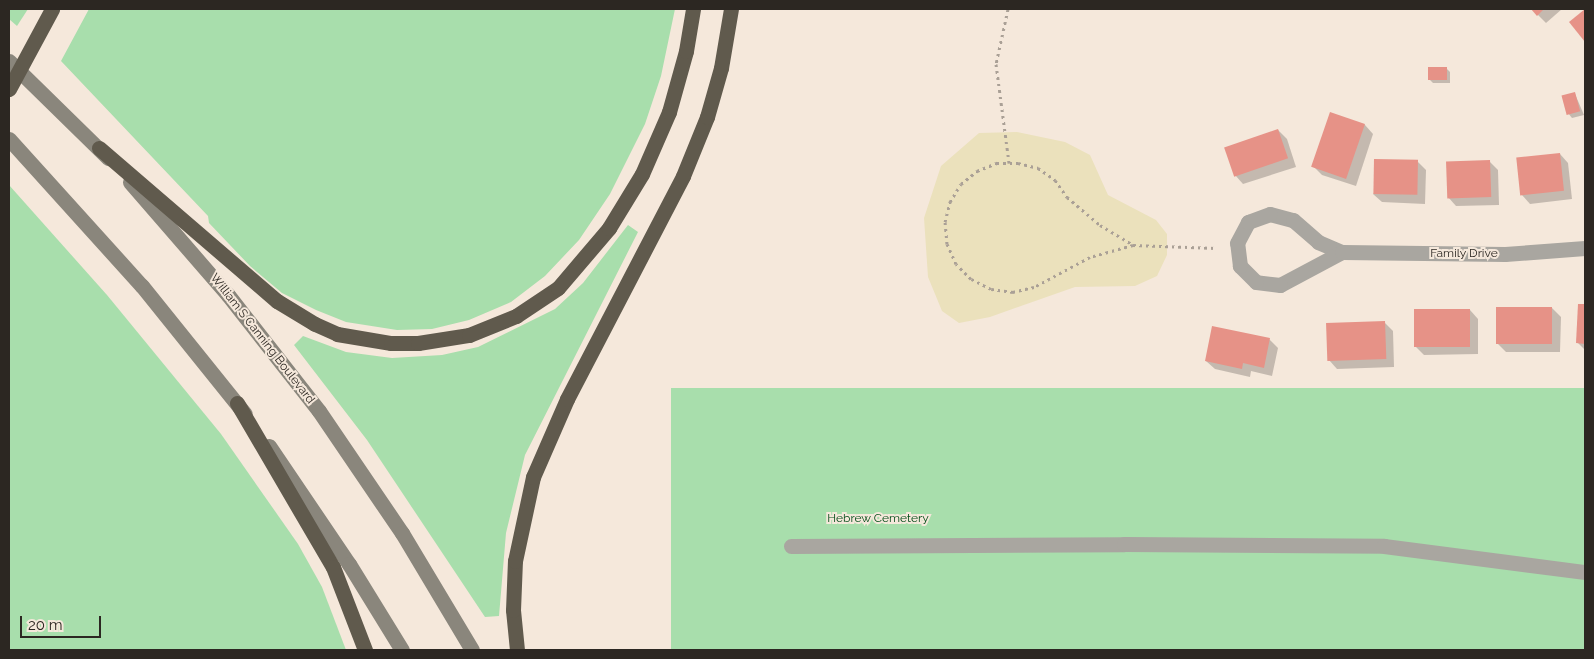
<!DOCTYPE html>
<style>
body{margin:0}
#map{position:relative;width:1594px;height:659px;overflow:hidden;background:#f5e8db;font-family:Raleway,sans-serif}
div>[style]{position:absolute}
.green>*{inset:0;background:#a8deac;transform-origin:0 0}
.sand>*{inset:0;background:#ebe1bc}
.shadow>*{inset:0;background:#0003}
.building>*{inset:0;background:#e69287;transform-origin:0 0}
.path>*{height:3px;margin-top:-1.5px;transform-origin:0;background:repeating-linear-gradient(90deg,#aaa096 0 2.5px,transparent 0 6.5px)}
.lane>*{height:15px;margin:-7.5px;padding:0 7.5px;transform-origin:7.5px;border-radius:7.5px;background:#a9a6a0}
.street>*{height:15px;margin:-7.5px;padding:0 7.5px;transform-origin:7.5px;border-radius:7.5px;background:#a9a6a0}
.secondary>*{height:15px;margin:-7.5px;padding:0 7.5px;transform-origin:7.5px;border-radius:7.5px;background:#8a867c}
.highway>*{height:15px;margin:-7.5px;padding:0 7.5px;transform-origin:7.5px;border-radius:7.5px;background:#605a4d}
.highway-bridge>*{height:15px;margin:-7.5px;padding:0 7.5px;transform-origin:7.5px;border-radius:7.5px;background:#605a4d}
span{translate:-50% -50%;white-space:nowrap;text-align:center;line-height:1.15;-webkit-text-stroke:4px #f5e8db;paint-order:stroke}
.street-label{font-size:12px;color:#2c2722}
.park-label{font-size:12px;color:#034c18}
.frame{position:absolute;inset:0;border:10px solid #2c2722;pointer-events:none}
.scale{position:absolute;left:20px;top:616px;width:81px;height:22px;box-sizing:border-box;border:2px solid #2c2722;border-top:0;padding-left:6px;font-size:15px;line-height:18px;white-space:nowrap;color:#2c2722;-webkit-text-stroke:4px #f5e8db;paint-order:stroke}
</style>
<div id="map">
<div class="green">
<i style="clip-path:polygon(9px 9px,28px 9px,17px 26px,9px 19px)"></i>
<i style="clip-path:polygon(89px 9px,675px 9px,661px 76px,645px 124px,610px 194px,579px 240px,545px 276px,511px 302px,469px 320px,432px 329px,397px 330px,346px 322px,316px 310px,282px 293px,250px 266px,209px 223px,208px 216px,61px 61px)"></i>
<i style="clip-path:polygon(9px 185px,107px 295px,221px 434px,298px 544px,322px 587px,346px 650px,9px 650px)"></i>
<i style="clip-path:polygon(628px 225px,638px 232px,525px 455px,506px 533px,499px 616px,485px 617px,367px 440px,294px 345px,303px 336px,346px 352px,392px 358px,442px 355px,478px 347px,555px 309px,583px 283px)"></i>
<i style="left:671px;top:388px;width:914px;height:277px"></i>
</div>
<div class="sand">
<i style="clip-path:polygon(1017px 132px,1065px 142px,1090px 155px,1108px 195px,1156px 220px,1167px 234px,1167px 255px,1157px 276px,1135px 286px,1075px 287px,990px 317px,959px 323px,942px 311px,928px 277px,924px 218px,941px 166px,979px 133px)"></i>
</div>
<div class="shadow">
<i style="clip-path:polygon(1532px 9px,1562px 9px,1546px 23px)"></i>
<i style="clip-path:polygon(1446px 68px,1450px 72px,1450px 83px,1433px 83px,1429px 79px)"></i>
<i style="clip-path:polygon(1575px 94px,1584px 115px,1572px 118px,1568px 113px)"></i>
<i style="clip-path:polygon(1331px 114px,1365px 125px,1373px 134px,1356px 186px,1322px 175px,1314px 167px)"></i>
<i style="clip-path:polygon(1278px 130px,1287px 139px,1296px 167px,1243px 184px,1235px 175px)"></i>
<i style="clip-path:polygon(1560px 154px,1568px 163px,1572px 199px,1530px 204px,1522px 195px)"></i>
<i style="clip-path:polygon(1489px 161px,1498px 170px,1499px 205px,1456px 206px,1448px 197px)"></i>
<i style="clip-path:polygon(1418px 162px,1426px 170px,1425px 204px,1382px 202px,1373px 194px)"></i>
<i style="clip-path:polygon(1579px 305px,1585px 305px,1585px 350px,1578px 343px)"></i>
<i style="clip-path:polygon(1552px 308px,1561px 317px,1560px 352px,1506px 352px,1497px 343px)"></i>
<i style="clip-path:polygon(1470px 310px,1478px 319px,1478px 354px,1424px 355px,1415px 346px)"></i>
<i style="clip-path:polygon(1384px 322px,1393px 331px,1394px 367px,1337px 369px,1329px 360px)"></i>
<i style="clip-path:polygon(1269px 339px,1278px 348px,1272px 376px,1251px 371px,1250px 377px,1215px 369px,1206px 361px)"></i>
</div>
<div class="building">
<i style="clip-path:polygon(1531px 9px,1544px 9px,1537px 16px)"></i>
<i style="clip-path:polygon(1585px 9px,1585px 42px,1569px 22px)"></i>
<i style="left:1428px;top:67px;width:19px;height:13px"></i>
<i style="left:1575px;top:92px;width:20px;height:14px;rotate:75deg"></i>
<i style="left:1330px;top:112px;width:37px;height:58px;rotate:19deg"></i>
<i style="left:1278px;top:129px;width:31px;height:57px;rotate:71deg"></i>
<i style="left:1560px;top:153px;width:38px;height:44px;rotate:84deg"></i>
<i style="left:1374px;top:159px;width:44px;height:35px;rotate:1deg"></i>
<i style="left:1490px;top:160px;width:37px;height:44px;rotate:88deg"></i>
<i style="clip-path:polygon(1578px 304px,1585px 304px,1585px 344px,1576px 343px)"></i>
<i style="left:1496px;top:307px;width:56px;height:37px"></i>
<i style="left:1414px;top:309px;width:56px;height:38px"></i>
<i style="left:1385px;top:321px;width:38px;height:59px;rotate:88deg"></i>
<i style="clip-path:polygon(1212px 326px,1270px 338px,1264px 368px,1243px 363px,1242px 369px,1205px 361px)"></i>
</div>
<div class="path">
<i style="left:1008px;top:9px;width:56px;rotate:102.3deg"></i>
<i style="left:996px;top:64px;width:100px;rotate:82.5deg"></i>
<i style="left:997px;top:163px;width:21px"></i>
<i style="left:1018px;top:163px;width:21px;rotate:14deg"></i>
<i style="left:1038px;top:168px;width:21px;rotate:35deg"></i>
<i style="left:1055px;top:180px;width:21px;rotate:55deg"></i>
<i style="left:1067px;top:197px;width:43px;rotate:40.3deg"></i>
<i style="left:1100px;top:225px;width:39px;rotate:31deg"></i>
<i style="left:1133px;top:245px;width:45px;rotate:164.4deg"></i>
<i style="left:1090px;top:257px;width:64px;rotate:151.8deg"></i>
<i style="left:1034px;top:287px;width:22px;rotate:167deg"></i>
<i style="left:1013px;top:292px;width:22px;rotate:-172deg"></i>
<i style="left:991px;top:289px;width:22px;rotate:-153deg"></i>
<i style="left:971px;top:279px;width:21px;rotate:-135deg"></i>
<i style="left:956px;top:264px;width:22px;rotate:-114deg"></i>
<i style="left:947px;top:244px;width:22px;rotate:-95deg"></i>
<i style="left:945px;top:222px;width:21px;rotate:-76deg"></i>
<i style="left:950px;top:202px;width:21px;rotate:-59deg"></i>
<i style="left:961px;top:184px;width:21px;rotate:-39deg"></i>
<i style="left:977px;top:171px;width:22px;rotate:-22deg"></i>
<i style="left:1133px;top:245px;width:83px;rotate:2.1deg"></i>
</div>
<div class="lane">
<i style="left:791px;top:546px;width:333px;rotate:-0.3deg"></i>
<i style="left:1124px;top:544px;width:260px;rotate:0.4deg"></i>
<i style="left:1384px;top:546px;width:203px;rotate:7.4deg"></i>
</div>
<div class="street">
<i style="left:1270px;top:214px;width:24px;rotate:15deg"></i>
<i style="left:1293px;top:220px;width:33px;rotate:41deg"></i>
<i style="left:1318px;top:242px;width:26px;rotate:23deg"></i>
<i style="left:1342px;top:252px;width:70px;rotate:152deg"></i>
<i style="left:1280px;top:285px;width:24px;rotate:-173deg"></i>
<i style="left:1256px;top:282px;width:23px;rotate:-135deg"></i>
<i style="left:1240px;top:266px;width:23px;rotate:-97deg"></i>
<i style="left:1237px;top:243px;width:24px;rotate:-62deg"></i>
<i style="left:1248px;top:222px;width:23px;rotate:-20deg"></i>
<i style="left:1342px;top:252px;width:163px;rotate:0.7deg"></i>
<i style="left:1505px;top:254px;width:80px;rotate:-4.3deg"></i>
</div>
<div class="secondary">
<i style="left:9px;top:61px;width:139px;rotate:44.4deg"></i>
<i style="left:9px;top:139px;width:198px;rotate:47.9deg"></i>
<i style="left:142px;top:286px;width:164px;rotate:51.2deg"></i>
<i style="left:130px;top:182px;width:150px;rotate:49.1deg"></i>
<i style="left:228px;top:295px;width:147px;rotate:51.9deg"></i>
<i style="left:319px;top:411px;width:148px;rotate:55.8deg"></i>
<i style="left:402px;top:533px;width:136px;rotate:59.1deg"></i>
<i style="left:269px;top:446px;width:143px;rotate:55.9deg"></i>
<i style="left:349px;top:564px;width:101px;rotate:58.4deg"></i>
</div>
<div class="highway">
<i style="left:99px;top:148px;width:235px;rotate:40.7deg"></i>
<i style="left:277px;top:301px;width:44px;rotate:31.2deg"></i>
<i style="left:315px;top:324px;width:24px;rotate:24deg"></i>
<i style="left:337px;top:334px;width:55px;rotate:9.5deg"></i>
<i style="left:391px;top:343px;width:27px"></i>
<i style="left:418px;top:343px;width:52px;rotate:-8.9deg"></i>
<i style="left:469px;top:335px;width:51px;rotate:-22deg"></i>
<i style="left:516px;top:316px;width:50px;rotate:-33.7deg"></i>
<i style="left:558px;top:288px;width:79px;rotate:-49.6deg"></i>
<i style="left:609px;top:228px;width:63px;rotate:-58.6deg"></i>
<i style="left:642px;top:174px;width:68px;rotate:-66.5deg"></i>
<i style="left:669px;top:112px;width:63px;rotate:-74.4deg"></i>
<i style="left:686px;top:51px;width:43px;rotate:-80.5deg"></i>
<i style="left:237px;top:403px;width:190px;rotate:59.7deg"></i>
<i style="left:333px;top:567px;width:89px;rotate:68.9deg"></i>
<i style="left:517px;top:650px;width:40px;rotate:-95.7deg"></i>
<i style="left:513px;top:610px;width:49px;rotate:-87.7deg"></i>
<i style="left:515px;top:561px;width:86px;rotate:-77.9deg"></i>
<i style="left:533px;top:477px;width:85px;rotate:-66.4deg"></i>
<i style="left:567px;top:399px;width:251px;rotate:-62.5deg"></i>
<i style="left:683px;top:176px;width:64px;rotate:-67.9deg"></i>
<i style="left:707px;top:117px;width:51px;rotate:-74.1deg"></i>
<i style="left:721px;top:68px;width:60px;rotate:-80.4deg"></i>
</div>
<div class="highway-bridge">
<i style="left:9px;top:89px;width:91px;rotate:-61.7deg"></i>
</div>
<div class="street-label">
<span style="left:1464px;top:254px">Family Drive</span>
<span style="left:262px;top:339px;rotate:52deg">William S Canning Boulevard</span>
</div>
<div class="park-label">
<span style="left:878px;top:519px">Hebrew Cemetery</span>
</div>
<div class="frame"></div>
<div class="scale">20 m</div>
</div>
